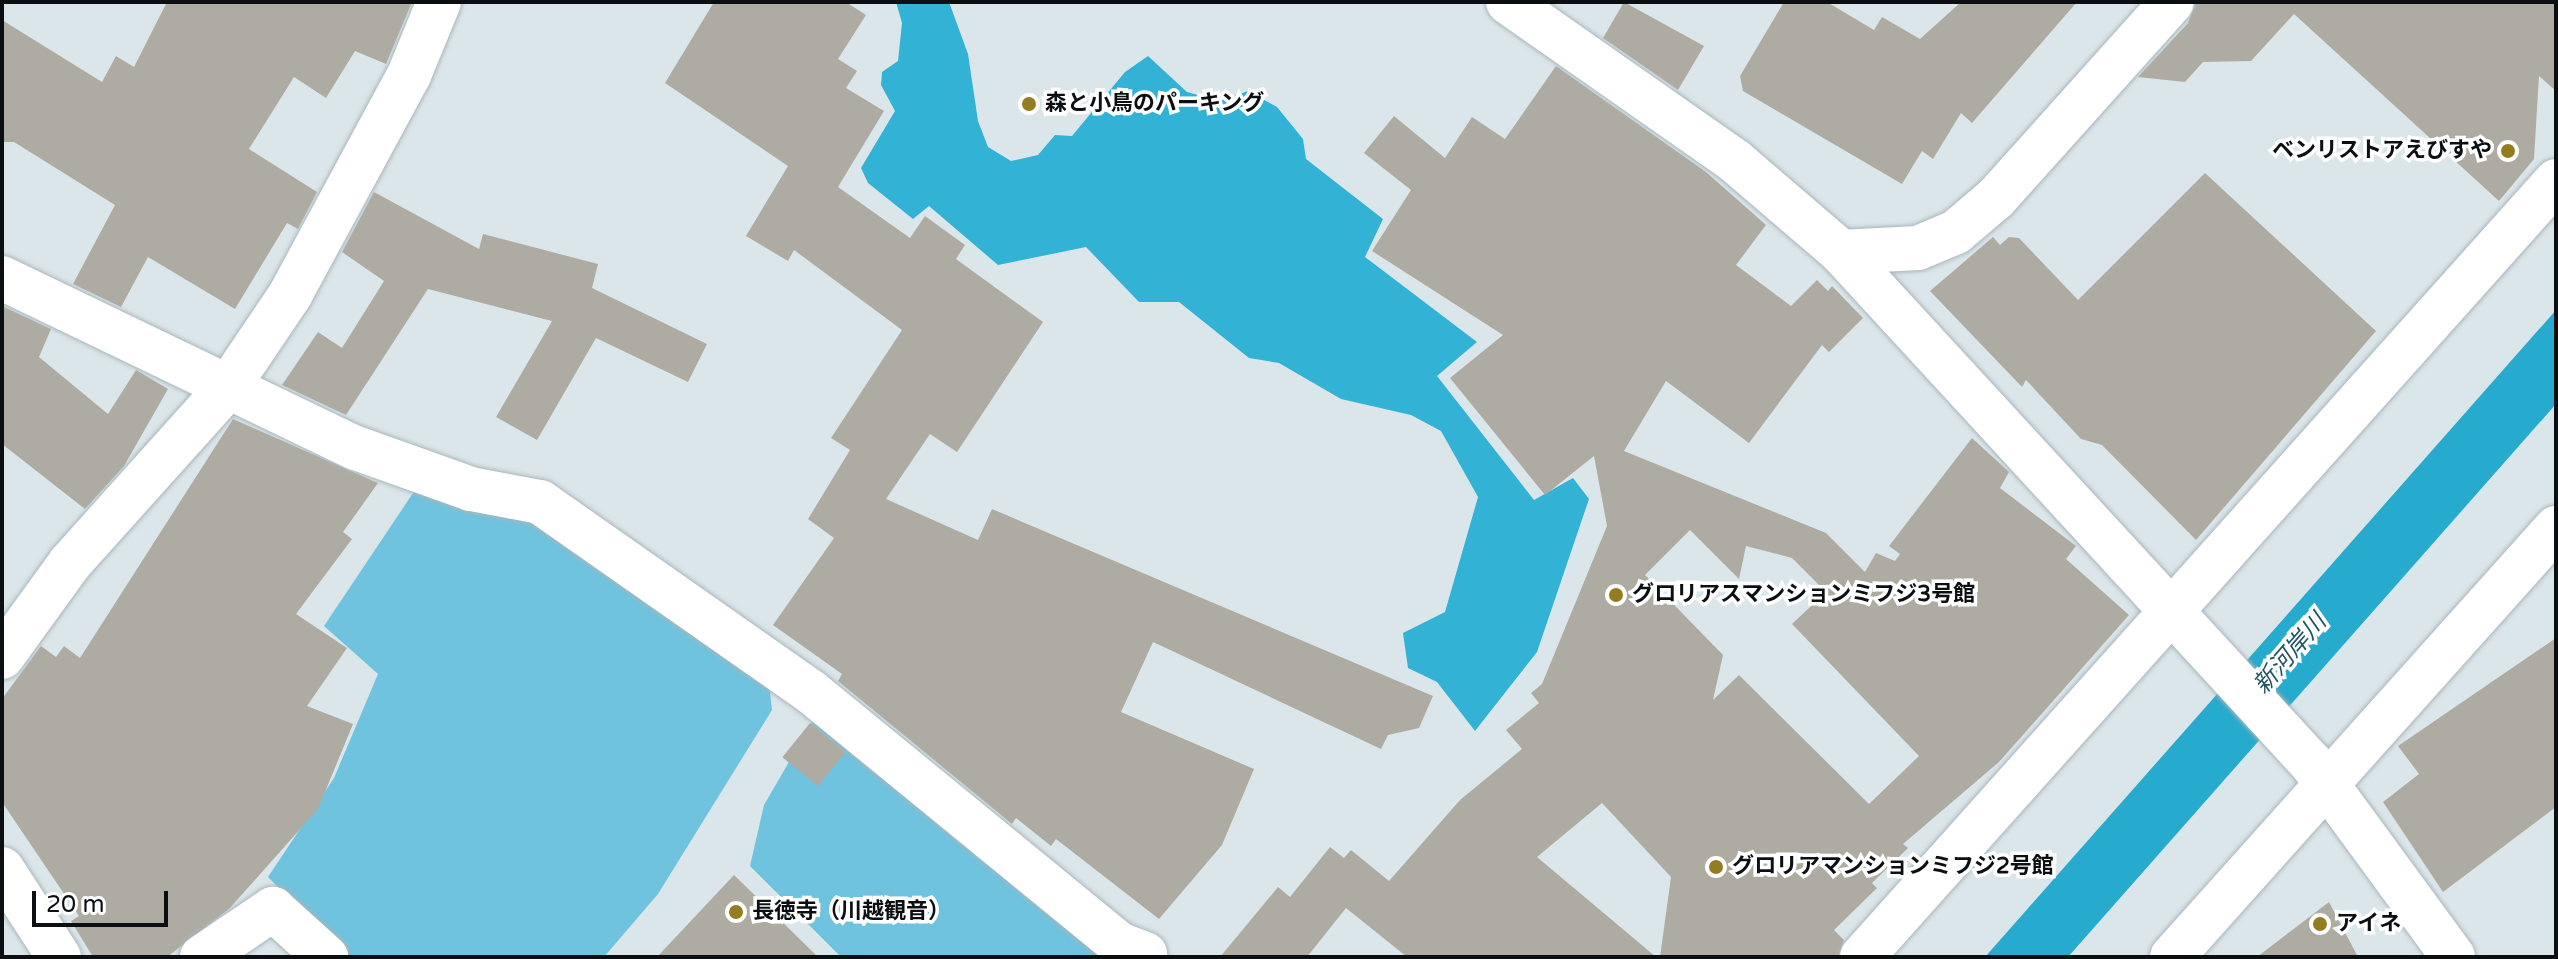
<!DOCTYPE html>
<meta charset="utf-8">
<style>
body{margin:0}
#map{position:relative;width:2558px;height:959px;overflow:hidden;background:#dbe6eb;font-family:"Varela Round","Noto Sans JP",sans-serif}
div>[style]{position:absolute}
.green>*{inset:0;background:#6fc3de}
.forest>*{inset:0;background:#32b2d5}
.water>*{inset:0;background:#26aacd}
.building>*{inset:0;background:#aeaca2;transform-origin:0 0}
.roads{filter:drop-shadow(0 0 2px #aab6ba) drop-shadow(0 0 2px #aab6ba)}
.street>*{height:44px;margin:-22px;padding:0 22px;transform-origin:22px;border-radius:22px;background:#fff}
.dots>*{width:22px;height:22px;translate:-50% -50%;box-sizing:border-box;border:4px solid #fff;border-radius:50%}
span{translate:-50% -50%;white-space:nowrap;text-align:center;line-height:1.15;-webkit-text-stroke:7px #fff;paint-order:stroke}
.poi-label{font-size:22px;color:#0b0f11;font-weight:700}
.left{translate:0 -50%;text-align:left}
.right{translate:-100% -50%;text-align:right}
.water-label{font-size:24px;color:#215463;font-style:italic}
.frame{position:absolute;inset:0;border:4px solid #0b0f11;pointer-events:none}
.scale{position:absolute;left:32px;top:891px;width:136px;height:36px;box-sizing:border-box;border:4px solid #0b0f11;border-top:0;padding-left:10px;font-size:24px;line-height:28px;white-space:nowrap;color:#0b0f11;-webkit-text-stroke:6px #fff;paint-order:stroke}
</style>
<div id="map">
<div class="green">
<i style="clip-path:polygon(417px 487px,536px 521px,769px 683px,772px 710px,658px 894px,604px 957px,347px 957px,268px 877px,334px 778px,378px 674px,324px 626px)"></i>
<i style="clip-path:polygon(815px 717px,1109px 957px,841px 957px,750px 866px,764px 805px)"></i>
</div>
<div class="forest">
<i style="clip-path:polygon(896px 2px,949px 2px,968px 54px,978px 121px,988px 147px,1011px 161px,1038px 155px,1055px 135px,1072px 136px,1125px 72px,1148px 56px,1187px 92px,1220px 101px,1248px 91px,1277px 107px,1303px 139px,1306px 159px,1383px 219px,1365px 257px,1477px 342px,1437px 376px,1534px 500px,1573px 478px,1589px 499px,1537px 652px,1475px 731px,1437px 682px,1408px 668px,1403px 633px,1445px 612px,1478px 497px,1441px 431px,1411px 415px,1341px 399px,1279px 363px,1249px 358px,1179px 302px,1139px 302px,1086px 247px,998px 265px,929px 206px,913px 219px,868px 183px,861px 168px,895px 111px,881px 85px,882px 72px,898px 61px,902px 23px)"></i>
</div>
<div class="water">
<i style="clip-path:polygon(2556px 310px,2556px 404px,2068px 957px,1985px 957px)"></i>
</div>
<div class="building">
<i style="clip-path:polygon(167px 2px,412px 2px,386px 64px,355px 51px,326px 98px,294px 77px,249px 149px,317px 192px,298px 229px,287px 223px,235px 309px,148px 257px,121px 307px,73px 284px,115px 205px,14px 142px,2px 142px,2px 20px,102px 82px,116px 56px,134px 67px)"></i>
<i style="clip-path:polygon(714px 2px,846px 2px,866px 15px,838px 59px,857px 71px,846px 88px,884px 111px,838px 187px,910px 238px,925px 216px,965px 245px,956px 259px,1043px 322px,957px 452px,930px 434px,886px 499px,978px 540px,992px 509px,1433px 696px,1419px 728px,1388px 735px,1381px 749px,1153px 642px,1121px 712px,1254px 769px,1222px 845px,1159px 919px,1056px 839px,1051px 846px,1016px 818px,1012px 824px,838px 681px,842px 674px,773px 625px,834px 538px,808px 519px,850px 450px,831px 438px,902px 330px,794px 250px,788px 261px,746px 236px,788px 166px,665px 83px)"></i>
<i style="clip-path:polygon(1624px 2px,1704px 46px,1678px 90px,1603px 38px)"></i>
<i style="clip-path:polygon(1784px 2px,1827px 2px,1874px 30px,1882px 17px,1920px 39px,1961px 2px,2077px 2px,1972px 123px,1961px 113px,1933px 159px,1922px 151px,1902px 184px,1743px 91px,1740px 76px)"></i>
<i style="clip-path:polygon(2196px 2px,2556px 2px,2556px 91px,2539px 76px,2534px 159px,2499px 201px,2294px 14px,2251px 61px,2203px 62px,2185px 82px,2138px 77px,2188px 23px)"></i>
<i style="clip-path:polygon(evenodd,1556px 66px,1706px 172px,1766px 225px,1736px 265px,1791px 306px,1817px 280px,1828px 291px,1832px 286px,1863px 318px,1829px 352px,1822px 345px,1749px 443px,1666px 381px,1624px 451px,1826px 533px,1865px 572px,1876px 553px,1895px 561px,1900px 554px,1889px 546px,1972px 438px,2009px 472px,2000px 488px,2076px 546px,2066px 559px,2129px 615px,1999px 762px,1903px 844px,1908px 848px,1872px 883px,1877px 888px,1834px 930px,1844px 940px,1838px 957px,1660px 957px,1671px 877px,1602px 803px,1537px 857px,1656px 957px,1407px 957px,1346px 908px,1307px 957px,1220px 957px,1278px 887px,1290px 897px,1330px 847px,1344px 858px,1351px 850px,1389px 881px,1460px 800px,1522px 749px,1506px 730px,1539px 703px,1531px 693px,1542px 684px,1607px 526px,1594px 456px,1545px 495px,1450px 378px,1503px 335px,1372px 251px,1411px 190px,1364px 153px,1394px 116px,1445px 158px,1472px 117px,1505px 139px,1556px 66px,1690px 530px,1739px 579px,1746px 546px,1792px 558px,1826px 592px,1792px 624px,1919px 756px,1869px 804px,1739px 675px,1713px 700px,1723px 655px,1645px 575px,1690px 530px)"></i>
<i style="clip-path:polygon(2205px 173px,2376px 331px,2196px 540px,2102px 445px,2081px 439px,2026px 380px,2022px 387px,1930px 291px,1993px 237px,2000px 245px,2009px 237px,2019px 238px,2078px 300px)"></i>
<i style="clip-path:polygon(374px 192px,479px 249px,483px 234px,598px 264px,592px 288px,707px 344px,688px 382px,596px 338px,537px 440px,496px 417px,552px 321px,428px 289px,346px 415px,282px 385px,318px 332px,342px 348px,384px 281px,342px 252px)"></i>
<i style="clip-path:polygon(2px 306px,51px 329px,39px 357px,108px 414px,136px 370px,168px 389px,124px 466px,85px 509px,2px 444px)"></i>
<i style="clip-path:polygon(233px 419px,378px 483px,343px 532px,352px 539px,296px 614px,347px 648px,307px 706px,353px 724px,318px 809px,229px 909px,167px 957px,93px 957px,71px 921px,79px 916px,2px 802px,2px 699px,41px 646px,56px 657px,64px 646px,80px 658px)"></i>
<i style="clip-path:polygon(2556px 638px,2556px 807px,2443px 892px,2383px 802px,2419px 774px,2398px 746px)"></i>
<i style="left:810px;top:723px;width:46px;height:44px;rotate:39deg"></i>
<i style="clip-path:polygon(734px 875px,818px 957px,657px 957px)"></i>
<i style="clip-path:polygon(2329px 902px,2358px 957px,2257px 957px)"></i>
</div>
<div class="roads">
<div class="street">
<i style="left:1508px;top:2px;width:277px;rotate:35deg"></i>
<i style="left:1735px;top:161px;width:140px;rotate:40.6deg"></i>
<i style="left:1841px;top:252px;width:696px;rotate:47.39deg"></i>
<i style="left:2312px;top:764px;width:239px;rotate:53.8deg"></i>
<i style="left:1841px;top:252px;width:77px;rotate:-3deg"></i>
<i style="left:1918px;top:248px;width:41px;rotate:-22.8deg"></i>
<i style="left:1956px;top:232px;width:52px;rotate:-40.4deg"></i>
<i style="left:1996px;top:198px;width:263px;rotate:-48.1deg"></i>
<i style="left:2px;top:278px;width:393px;rotate:25.7deg"></i>
<i style="left:356px;top:448px;width:122px;rotate:19.6deg"></i>
<i style="left:471px;top:489px;width:70px;rotate:10.7deg"></i>
<i style="left:540px;top:502px;width:330px;rotate:35deg"></i>
<i style="left:810px;top:691px;width:399px;rotate:39.3deg"></i>
<i style="left:1119px;top:944px;width:28px;rotate:21deg"></i>
<i style="left:2px;top:657px;width:116px;rotate:-54.1deg"></i>
<i style="left:70px;top:563px;width:237px;rotate:-48.1deg"></i>
<i style="left:228px;top:387px;width:111px;rotate:-56deg"></i>
<i style="left:290px;top:295px;width:250px;rotate:-61.6deg"></i>
<i style="left:409px;top:75px;width:79px;rotate:-67.7deg"></i>
<i style="left:2px;top:869px;width:105px;rotate:57.1deg"></i>
<i style="left:202px;top:957px;width:86px;rotate:-34.1deg"></i>
<i style="left:273px;top:909px;width:72px;rotate:42.2deg"></i>
<i style="left:1862px;top:957px;width:1041px;rotate:-48.19deg"></i>
<i style="left:2172px;top:957px;width:576px;rotate:-48.17deg"></i>
</div>
</div>
<div class="dots">
<i style="left:1029px;top:104px;background:#947c23"></i>
<i style="left:2508px;top:151px;background:#947c23"></i>
<i style="left:1616px;top:595px;background:#947c23"></i>
<i style="left:1716px;top:867px;background:#947c23"></i>
<i style="left:736px;top:912px;background:#947c23"></i>
<i style="left:2320px;top:924px;background:#947c23"></i>
</div>
<div class="poi-label">
<span class="left" style="left:1045px;top:104px">森と小鳥のパーキング</span>
<span class="right" style="left:2492px;top:151px">ベンリストアえびすや</span>
<span class="left" style="left:1632px;top:595px">グロリアスマンションミフジ3号館</span>
<span class="left" style="left:1732px;top:867px">グロリアマンションミフジ2号館</span>
<span class="left" style="left:752px;top:912px">長徳寺（川越観音）</span>
<span class="left" style="left:2336px;top:924px">アイネ</span>
</div>
<div class="water-label">
<span style="left:2290px;top:654px;rotate:-49deg">新河岸川</span>
</div>
<div class="frame"></div>
<div class="scale">20 m</div>
</div>
